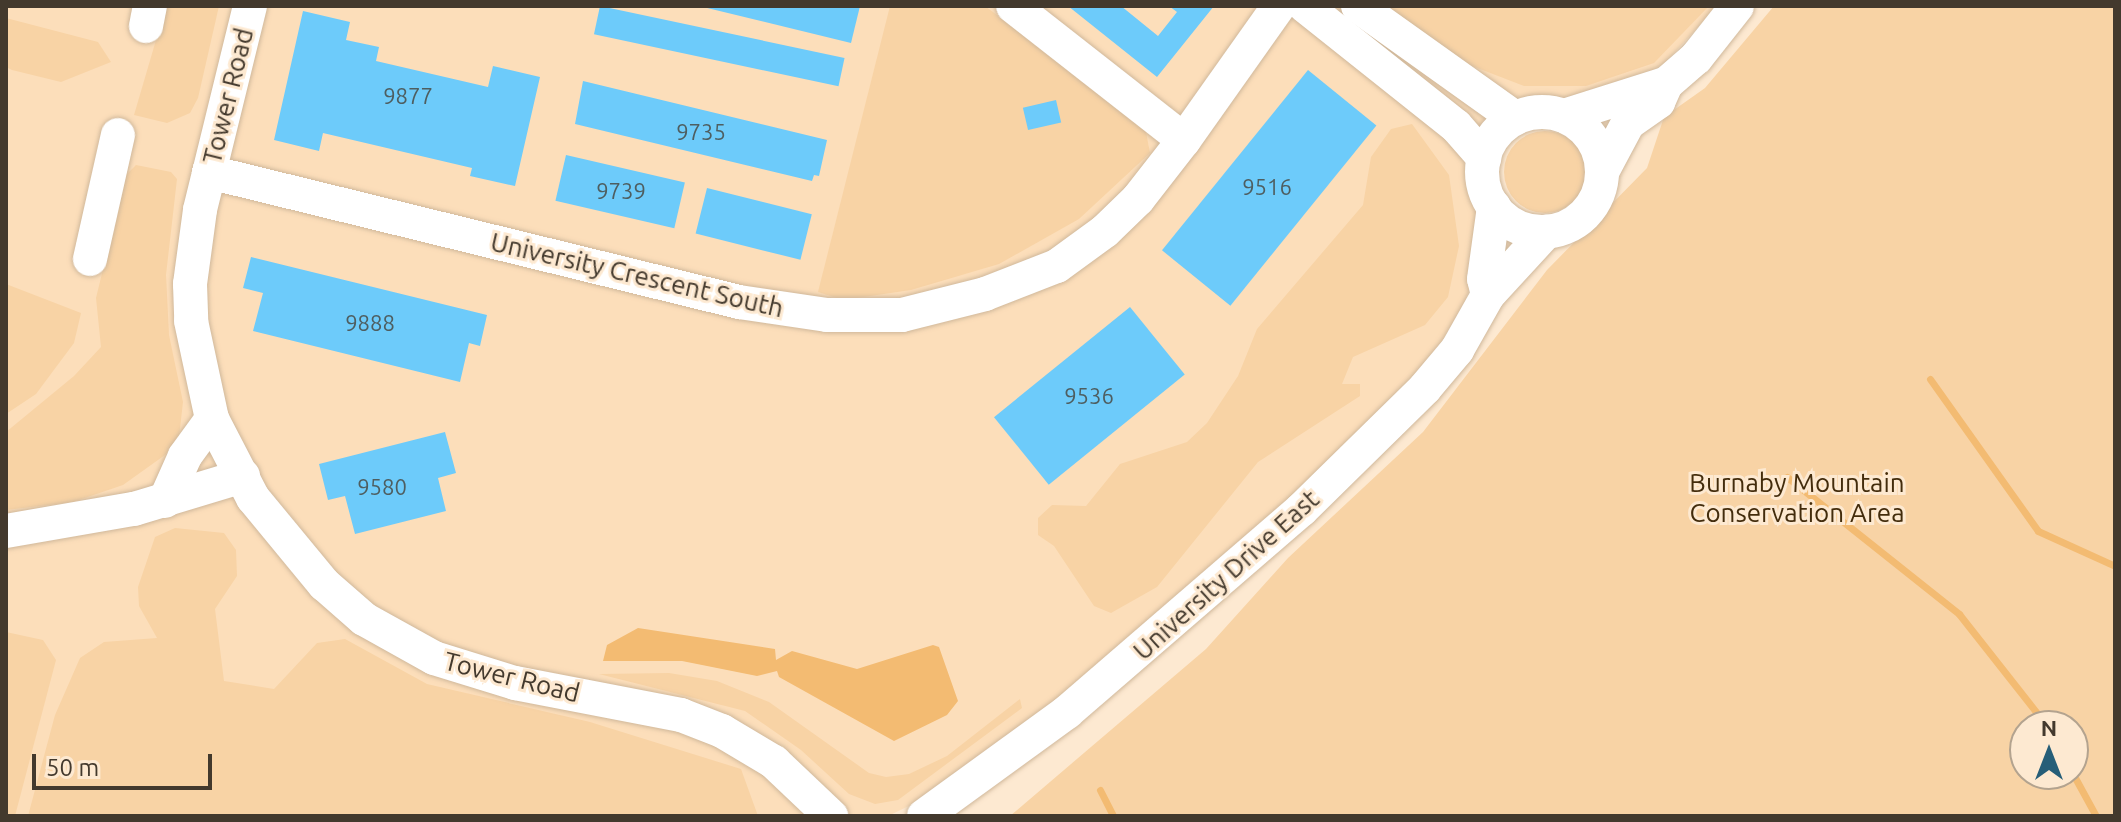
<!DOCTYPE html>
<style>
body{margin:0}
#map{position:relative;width:2121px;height:822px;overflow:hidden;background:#fde9d1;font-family:Ubuntu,sans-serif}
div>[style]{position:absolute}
.built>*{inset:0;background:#fcdeba}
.green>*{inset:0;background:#f8d3a5}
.round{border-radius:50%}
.water>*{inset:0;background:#f3bb72}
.stream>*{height:7px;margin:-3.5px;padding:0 3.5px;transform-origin:3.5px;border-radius:3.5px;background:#f3bb72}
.building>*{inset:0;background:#6dcbfa;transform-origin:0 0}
.roads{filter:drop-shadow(0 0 2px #d0b89b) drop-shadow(0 0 2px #d0b89b)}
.minor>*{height:34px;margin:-17px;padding:0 17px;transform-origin:17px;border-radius:17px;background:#fff}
.minor>.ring{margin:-17px;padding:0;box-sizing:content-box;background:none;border:34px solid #fff;border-radius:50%}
span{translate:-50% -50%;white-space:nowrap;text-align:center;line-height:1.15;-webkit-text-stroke:6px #fde9d1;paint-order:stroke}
.number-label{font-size:22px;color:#4e5e60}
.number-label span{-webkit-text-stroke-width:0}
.street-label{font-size:26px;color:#43392d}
.park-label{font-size:26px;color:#432c0c}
.frame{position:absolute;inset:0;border:8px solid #43392d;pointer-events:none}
.north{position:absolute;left:2009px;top:710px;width:80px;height:80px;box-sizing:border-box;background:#fde9d1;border:2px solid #b3a38f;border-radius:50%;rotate:0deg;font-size:22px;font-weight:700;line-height:32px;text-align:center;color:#43392d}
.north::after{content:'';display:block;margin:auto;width:28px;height:36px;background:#265e78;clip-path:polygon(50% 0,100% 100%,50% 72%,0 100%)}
.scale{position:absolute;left:32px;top:754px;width:180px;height:36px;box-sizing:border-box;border:4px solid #43392d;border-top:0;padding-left:10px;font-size:24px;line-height:28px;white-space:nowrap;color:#43392d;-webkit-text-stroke:6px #fde9d1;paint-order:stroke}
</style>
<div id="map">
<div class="built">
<i style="clip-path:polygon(6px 6px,1717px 6px,1665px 63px,1630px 84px,1573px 101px,1501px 98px,1461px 150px,1478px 215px,1477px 264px,1465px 302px,1428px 364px,1323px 471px,1063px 694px,915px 803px,888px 816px,6px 816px)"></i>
</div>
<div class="green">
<i style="clip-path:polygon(166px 6px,219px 6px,198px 98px,190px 113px,167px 123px,134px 115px)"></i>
<i style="clip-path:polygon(890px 6px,985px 6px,1145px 127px,1150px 153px,1079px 219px,999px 264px,911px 290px,843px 300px,818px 292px)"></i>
<i style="clip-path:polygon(1388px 6px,1709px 6px,1654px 63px,1586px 86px,1524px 86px,1467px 64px,1411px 32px)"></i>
<i style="clip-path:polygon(evenodd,1774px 6px,2115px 6px,2115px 816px,1010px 816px,1206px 649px,1288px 558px,1423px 432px,1547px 270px,1647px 168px,1664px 117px,1705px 88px,1774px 6px,2025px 726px,2073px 726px,2073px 774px,2025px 774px,2025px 726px)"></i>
<i style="clip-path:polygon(6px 18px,98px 42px,111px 62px,61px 82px,12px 70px,6px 67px)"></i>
<i style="clip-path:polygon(1412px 124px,1449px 175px,1459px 246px,1448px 297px,1425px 325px,1353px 357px,1342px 384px,1360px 384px,1360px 396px,1258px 462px,1157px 587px,1111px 613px,1094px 606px,1054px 546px,1038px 535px,1038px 518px,1052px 505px,1086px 506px,1120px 464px,1187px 442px,1207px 423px,1238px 376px,1257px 329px,1363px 205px,1371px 157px,1391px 129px)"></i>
<i class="round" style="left:1504px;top:131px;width:82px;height:82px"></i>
<i style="clip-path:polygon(136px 165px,171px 172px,177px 179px,166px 275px,169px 335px,183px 402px,179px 437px,165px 455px,123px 485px,73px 502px,6px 510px,6px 432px,74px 376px,101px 347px,96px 298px,126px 175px)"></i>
<i style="clip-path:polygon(6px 284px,81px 313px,74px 343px,36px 394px,6px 414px)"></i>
<i style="clip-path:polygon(175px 528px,224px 533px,236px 550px,237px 576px,215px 609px,224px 681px,274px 689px,317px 643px,345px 639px,427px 684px,590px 722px,741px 769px,758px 816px,28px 816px,55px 715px,80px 658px,104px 642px,157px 638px,139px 606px,138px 587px,155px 537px)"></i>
<i style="clip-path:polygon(6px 632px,43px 640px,56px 660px,15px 816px,6px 816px)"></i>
<i style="clip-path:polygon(669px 673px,717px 681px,769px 702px,869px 773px,886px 777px,909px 774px,947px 756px,1020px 699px,1022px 708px,898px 800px,875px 804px,849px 794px,801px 750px,745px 711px,599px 674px)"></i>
</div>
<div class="water">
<i style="clip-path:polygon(638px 628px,775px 649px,776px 660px,792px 651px,857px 669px,933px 645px,939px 647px,958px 701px,947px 715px,894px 741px,779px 677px,777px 671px,757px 676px,682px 661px,603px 661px,607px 645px)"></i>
</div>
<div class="stream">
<i style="left:1930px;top:379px;width:186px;rotate:54.6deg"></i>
<i style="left:2038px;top:531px;width:85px;rotate:24.4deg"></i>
<i style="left:1787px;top:477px;width:220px;rotate:38.5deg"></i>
<i style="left:1959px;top:614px;width:142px;rotate:51.8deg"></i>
<i style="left:2073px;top:774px;width:48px;rotate:61.3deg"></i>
<i style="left:1100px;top:790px;width:29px;rotate:63deg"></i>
</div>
<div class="building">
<i style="left:600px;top:6px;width:250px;height:29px;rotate:12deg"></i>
<i style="clip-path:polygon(699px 6px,860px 6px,851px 43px)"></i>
<i style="clip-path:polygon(1068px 6px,1121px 6px,1158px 36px,1177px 12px,1169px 6px,1214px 6px,1157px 77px)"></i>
<i style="clip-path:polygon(303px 11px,350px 22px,346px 40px,379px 47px,376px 61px,488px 87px,493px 66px,540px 77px,515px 186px,470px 176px,472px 168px,323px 133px,319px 151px,274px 140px)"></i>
<i style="left:1308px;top:70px;width:88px;height:232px;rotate:39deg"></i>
<i style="clip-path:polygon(583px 81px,827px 140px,819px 176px,814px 175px,812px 181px,575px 124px)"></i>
<i style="left:1056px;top:100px;width:23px;height:34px;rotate:77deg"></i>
<i style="left:566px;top:155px;width:122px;height:47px;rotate:13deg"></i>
<i style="left:707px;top:188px;width:108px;height:47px;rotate:14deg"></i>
<i style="clip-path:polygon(251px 257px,487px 315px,480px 346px,469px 343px,460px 382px,253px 331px,263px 293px,243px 288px)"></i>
<i style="left:1130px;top:307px;width:87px;height:175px;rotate:51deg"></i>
<i style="clip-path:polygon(445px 432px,456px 473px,438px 478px,446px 511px,355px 534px,345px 496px,328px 500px,319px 464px)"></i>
</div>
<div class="roads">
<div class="minor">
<i style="left:250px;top:6px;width:210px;rotate:103.8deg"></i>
<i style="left:200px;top:210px;width:75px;rotate:97.7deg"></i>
<i style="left:190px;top:284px;width:37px;rotate:88deg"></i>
<i style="left:191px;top:321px;width:100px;rotate:77.9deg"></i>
<i style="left:212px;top:419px;width:89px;rotate:62.6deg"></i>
<i style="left:253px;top:498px;width:112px;rotate:50.5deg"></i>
<i style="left:324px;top:584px;width:53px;rotate:41.2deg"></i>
<i style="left:364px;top:619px;width:80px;rotate:29.1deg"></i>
<i style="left:434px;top:658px;width:85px;rotate:17.2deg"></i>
<i style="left:515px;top:683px;width:169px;rotate:10.9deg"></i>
<i style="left:681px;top:715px;width:44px;rotate:21.3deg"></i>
<i style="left:722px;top:731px;width:61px;rotate:30.8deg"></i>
<i style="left:774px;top:762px;width:79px;rotate:43.5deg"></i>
<i style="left:1013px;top:6px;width:217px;rotate:38.1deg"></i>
<i style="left:1305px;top:6px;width:193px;rotate:38.5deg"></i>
<i style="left:1456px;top:126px;width:43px;rotate:48.8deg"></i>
<i style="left:1358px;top:6px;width:193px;rotate:35.5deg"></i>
<i style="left:146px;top:26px;width:20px;rotate:-79deg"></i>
<i class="ring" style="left:1482px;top:112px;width:86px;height:86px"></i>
<i style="left:1564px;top:116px;width:106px;rotate:-17.6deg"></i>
<i style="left:1603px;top:170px;width:53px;rotate:-62deg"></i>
<i style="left:1628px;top:123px;width:37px;rotate:-35deg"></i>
<i style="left:1658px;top:102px;width:20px;rotate:-66deg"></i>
<i style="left:1666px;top:84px;width:40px;rotate:-41deg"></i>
<i style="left:1696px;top:58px;width:66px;rotate:-51.7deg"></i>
<i style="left:209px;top:172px;width:546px;rotate:13.78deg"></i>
<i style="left:739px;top:302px;width:89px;rotate:8.4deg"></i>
<i style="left:827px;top:315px;width:75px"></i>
<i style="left:902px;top:315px;width:86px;rotate:-14.2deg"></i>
<i style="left:985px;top:294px;width:77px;rotate:-21.3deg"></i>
<i style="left:1057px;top:266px;width:59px;rotate:-36.1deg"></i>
<i style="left:1105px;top:231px;width:46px;rotate:-44.1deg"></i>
<i style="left:1138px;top:199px;width:75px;rotate:-52.1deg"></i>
<i style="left:1184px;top:140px;width:164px;rotate:-54.7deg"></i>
<i style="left:90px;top:259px;width:127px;rotate:-77.3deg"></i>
<i style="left:1488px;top:295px;width:16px;rotate:-104deg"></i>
<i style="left:1484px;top:279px;width:73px;rotate:-82.1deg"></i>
<i style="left:165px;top:501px;width:49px;rotate:-66deg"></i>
<i style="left:185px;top:456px;width:46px;rotate:-53.9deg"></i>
<i style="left:6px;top:531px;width:130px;rotate:-9.8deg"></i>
<i style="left:134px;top:509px;width:114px;rotate:-16.8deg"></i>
<i style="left:924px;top:816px;width:177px;rotate:-36deg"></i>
<i style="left:1067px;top:712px;width:309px;rotate:-40.8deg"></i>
<i style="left:1301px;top:510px;width:174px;rotate:-44.5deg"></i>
<i style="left:1425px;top:388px;width:50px;rotate:-49.9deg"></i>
<i style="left:1457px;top:350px;width:63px;rotate:-60.6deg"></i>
<i style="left:1488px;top:295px;width:86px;rotate:-47.4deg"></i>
</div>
</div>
<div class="number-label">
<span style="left:408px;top:96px">9877</span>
<span style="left:701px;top:132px">9735</span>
<span style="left:1267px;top:187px">9516</span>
<span style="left:621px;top:191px">9739</span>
<span style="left:370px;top:323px">9888</span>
<span style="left:1089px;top:396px">9536</span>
<span style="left:382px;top:487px">9580</span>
</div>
<div class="street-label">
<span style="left:228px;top:96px;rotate:-76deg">Tower Road</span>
<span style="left:637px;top:275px;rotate:13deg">University Crescent South</span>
<span style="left:1226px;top:575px;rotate:-42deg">University Drive East</span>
<span style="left:512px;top:677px;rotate:14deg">Tower Road</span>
</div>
<div class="park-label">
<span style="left:1797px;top:498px">Burnaby Mountain<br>Conservation Area</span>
</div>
<div class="frame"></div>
<div class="north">N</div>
<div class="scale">50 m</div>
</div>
